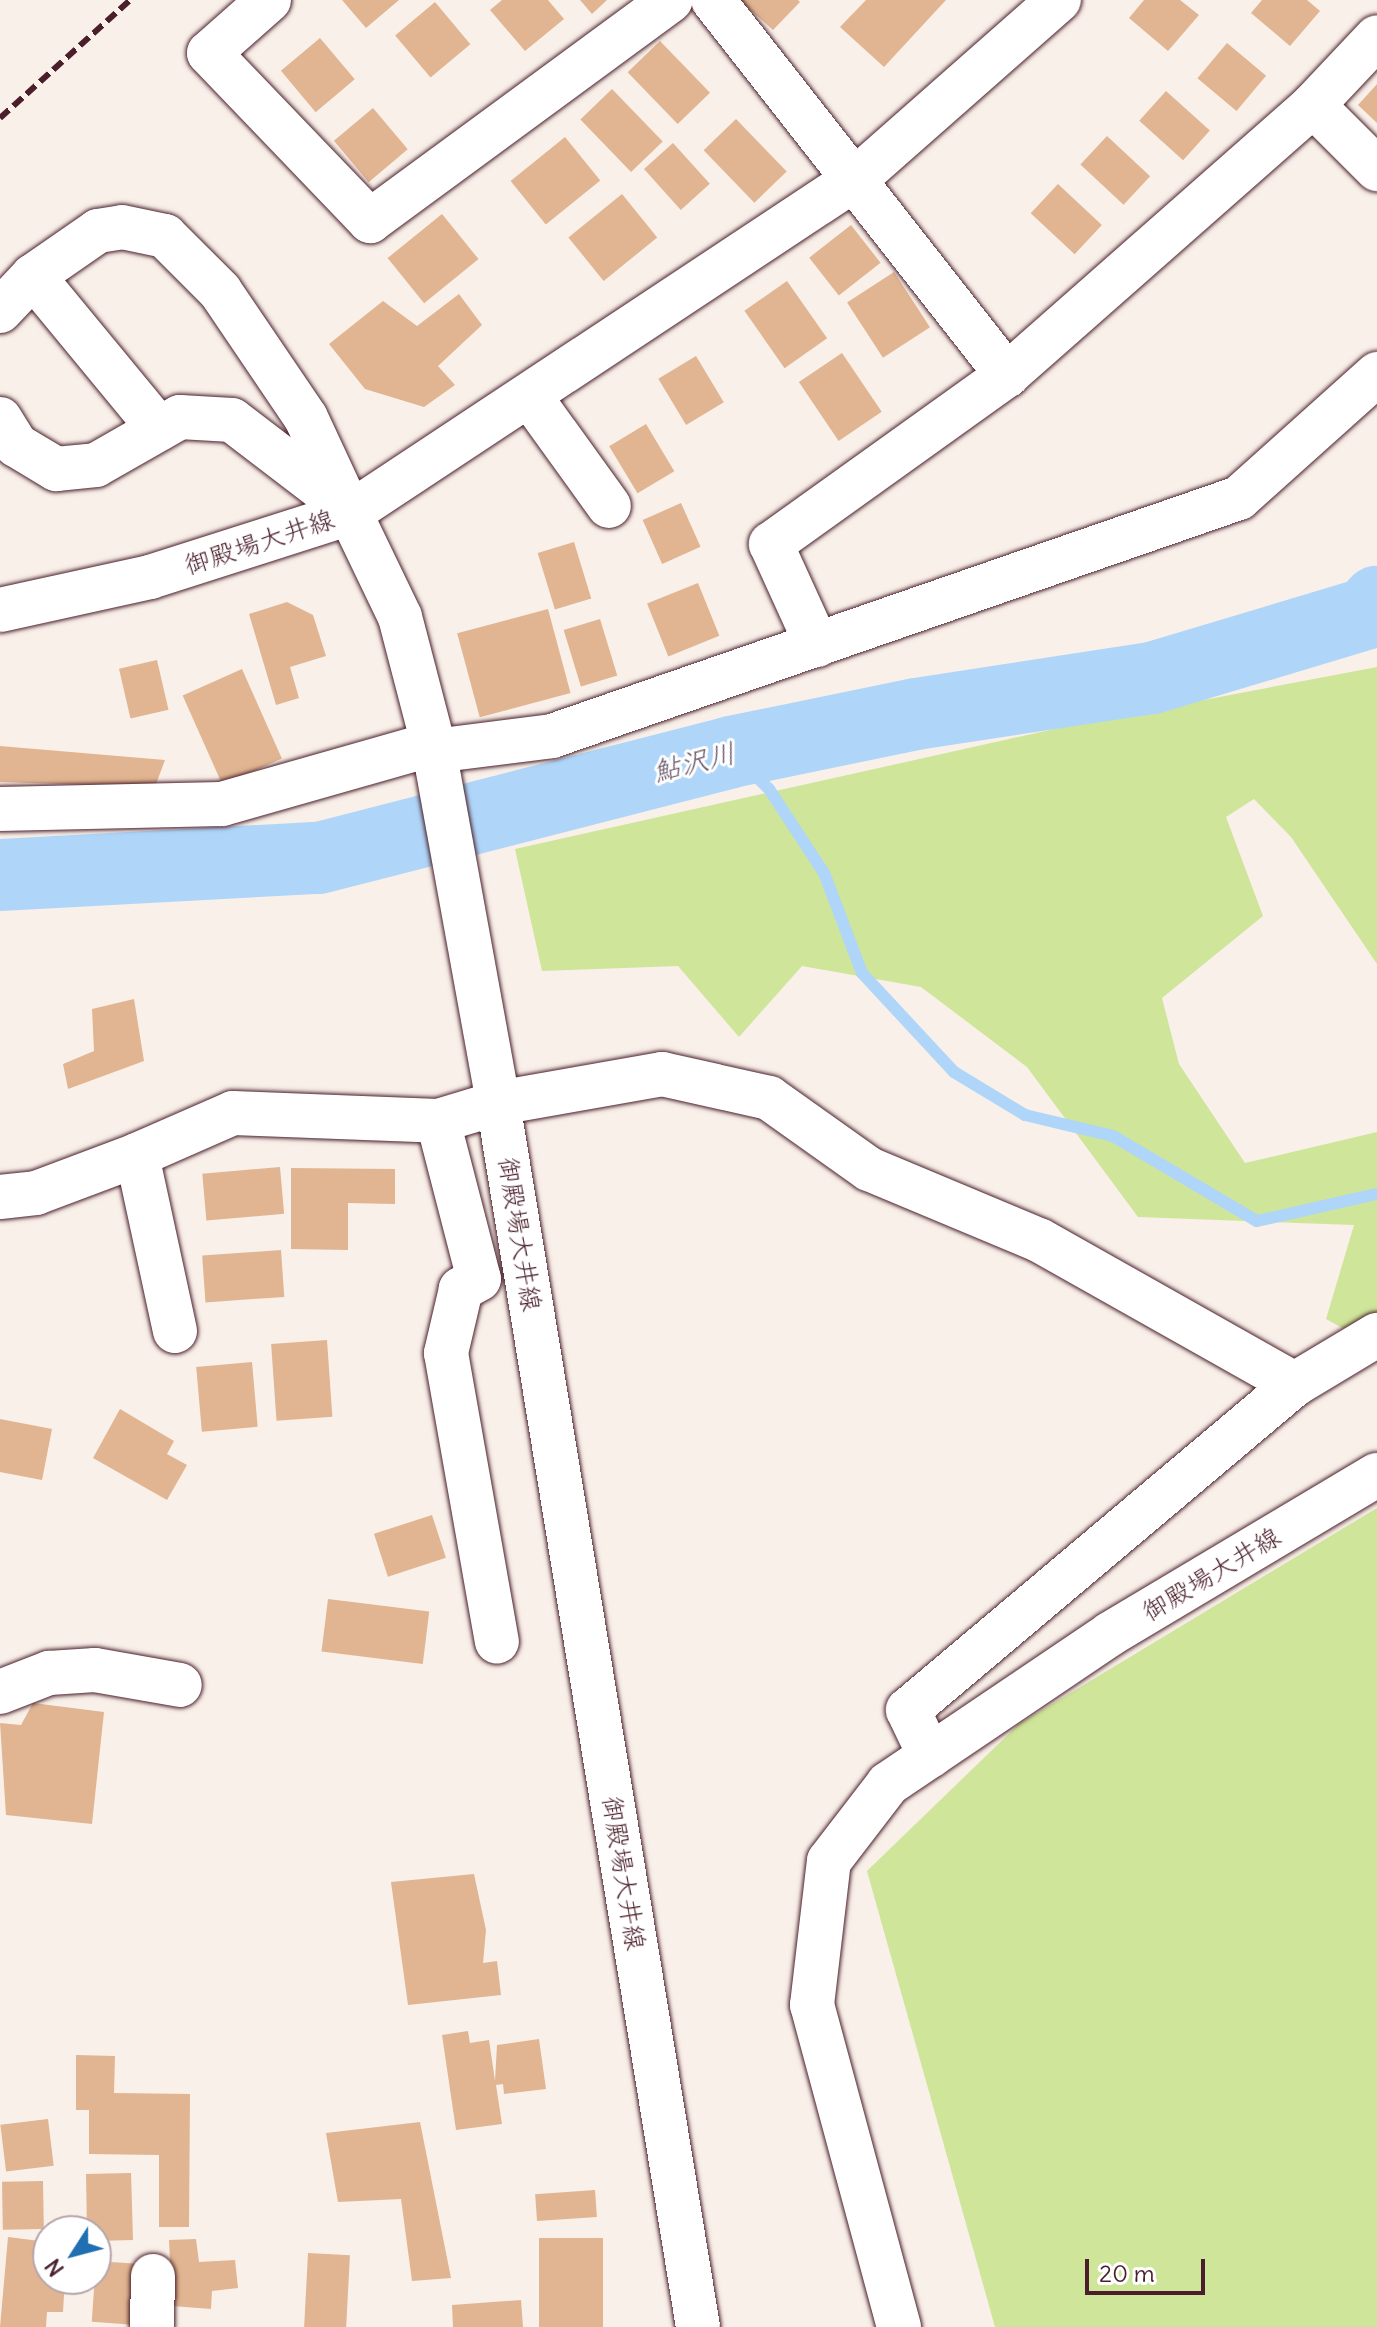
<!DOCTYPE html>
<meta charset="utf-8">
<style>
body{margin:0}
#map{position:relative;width:1377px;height:2327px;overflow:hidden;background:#f9f0e9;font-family:Delius,"Klee One",sans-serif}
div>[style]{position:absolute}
.green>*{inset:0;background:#cfe59a}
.stream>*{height:12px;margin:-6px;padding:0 6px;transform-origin:6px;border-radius:6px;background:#afd6f9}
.river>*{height:72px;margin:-36px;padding:0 36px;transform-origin:36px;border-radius:36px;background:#afd6f9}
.building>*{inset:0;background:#e1b591;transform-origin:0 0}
.roads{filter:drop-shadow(0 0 2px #4a1f2b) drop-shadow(0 0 2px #4a1f2b)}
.minor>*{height:44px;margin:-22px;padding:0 22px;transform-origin:22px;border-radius:22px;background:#fff}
.major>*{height:44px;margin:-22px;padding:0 22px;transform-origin:22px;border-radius:22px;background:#fff}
.rail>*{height:6px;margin-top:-3px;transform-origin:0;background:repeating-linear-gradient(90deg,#4a1f2b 0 12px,transparent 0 18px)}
span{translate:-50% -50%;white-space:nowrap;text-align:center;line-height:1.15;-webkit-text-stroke:6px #fff;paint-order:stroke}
.street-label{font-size:26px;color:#4a1f2b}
.water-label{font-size:28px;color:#685669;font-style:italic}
.north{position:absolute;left:32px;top:2215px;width:80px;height:80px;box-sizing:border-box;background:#fff;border:2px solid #b7a5aa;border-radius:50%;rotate:234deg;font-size:22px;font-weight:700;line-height:32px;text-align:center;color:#4a1f2b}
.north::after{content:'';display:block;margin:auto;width:28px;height:36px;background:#1f6fb2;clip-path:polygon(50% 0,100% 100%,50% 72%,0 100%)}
.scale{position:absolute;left:1085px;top:2259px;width:120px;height:36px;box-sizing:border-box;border:4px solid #4a1f2b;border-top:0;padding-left:10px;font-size:24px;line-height:28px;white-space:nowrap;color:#4a1f2b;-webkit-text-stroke:6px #fff;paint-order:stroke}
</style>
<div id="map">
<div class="green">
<i style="clip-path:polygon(1377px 667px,1377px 964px,1291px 837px,1254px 799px,1226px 817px,1263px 916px,1162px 998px,1179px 1064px,1245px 1163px,1377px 1132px,1377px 1347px,1326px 1319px,1354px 1225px,1138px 1217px,1027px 1067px,921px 987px,802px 966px,739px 1037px,678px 966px,542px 971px,515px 849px,1072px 725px)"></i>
<i style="clip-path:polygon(1377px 1508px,1377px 2327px,995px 2327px,867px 1871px,1019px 1724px)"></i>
</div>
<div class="stream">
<i style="left:731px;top:752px;width:53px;rotate:44.2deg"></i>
<i style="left:769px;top:789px;width:100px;rotate:56.8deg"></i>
<i style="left:824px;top:873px;width:107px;rotate:69.2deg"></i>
<i style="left:862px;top:973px;width:135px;rotate:47.1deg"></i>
<i style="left:954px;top:1072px;width:83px;rotate:31.2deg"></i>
<i style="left:1025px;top:1115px;width:90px;rotate:13.4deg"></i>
<i style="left:1113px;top:1136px;width:167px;rotate:30.6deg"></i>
<i style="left:1257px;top:1221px;width:123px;rotate:-12.7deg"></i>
</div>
<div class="river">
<i style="left:0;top:875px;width:319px;rotate:-3.1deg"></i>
<i style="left:319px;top:858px;width:425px;rotate:-14.4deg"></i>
<i style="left:731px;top:752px;width:189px;rotate:-11.6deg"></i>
<i style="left:916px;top:714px;width:239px;rotate:-8.7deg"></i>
<i style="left:1152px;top:678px;width:227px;rotate:-16.7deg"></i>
<i style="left:1369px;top:613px;width:14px;rotate:-54deg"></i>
</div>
<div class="building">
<i style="clip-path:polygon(342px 0,399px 0,366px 28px)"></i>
<i style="clip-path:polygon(502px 0,548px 0,564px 19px,525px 51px,490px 10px)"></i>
<i style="clip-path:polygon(580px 0,607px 0,592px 14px)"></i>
<i style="clip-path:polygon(739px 0,798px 0,800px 2px,773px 30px)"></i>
<i style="clip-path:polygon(866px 0,946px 0,884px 67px,840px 27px)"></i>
<i style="clip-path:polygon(1144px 0,1180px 0,1199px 15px,1168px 51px,1129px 18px)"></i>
<i style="clip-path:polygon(1262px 0,1307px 0,1320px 11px,1290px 46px,1251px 13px)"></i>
<i style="left:435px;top:2px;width:55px;height:52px;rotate:50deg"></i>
<i style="left:320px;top:38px;width:54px;height:51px;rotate:50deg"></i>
<i style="left:660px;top:41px;width:72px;height:45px;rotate:46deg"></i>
<i style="left:1227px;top:43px;width:51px;height:46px;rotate:40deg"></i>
<i style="clip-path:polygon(1377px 84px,1377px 123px,1358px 105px)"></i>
<i style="left:612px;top:89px;width:73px;height:44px;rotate:46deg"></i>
<i style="left:1166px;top:91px;width:59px;height:40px;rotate:42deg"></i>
<i style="left:373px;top:108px;width:54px;height:51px;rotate:50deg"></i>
<i style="left:736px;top:119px;width:73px;height:45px;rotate:46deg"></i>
<i style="left:1107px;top:136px;width:59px;height:39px;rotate:43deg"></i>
<i style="left:565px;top:137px;width:56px;height:70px;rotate:51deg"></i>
<i style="left:673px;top:143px;width:55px;height:39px;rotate:48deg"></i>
<i style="left:1058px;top:184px;width:60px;height:40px;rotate:43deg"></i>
<i style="left:622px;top:194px;width:56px;height:69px;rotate:51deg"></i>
<i style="left:442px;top:214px;width:58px;height:70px;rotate:51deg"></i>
<i style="left:851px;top:225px;width:48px;height:53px;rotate:52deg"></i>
<i style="left:894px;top:272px;width:66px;height:56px;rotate:57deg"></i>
<i style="left:787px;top:281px;width:70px;height:52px;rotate:55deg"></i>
<i style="clip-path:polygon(459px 294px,482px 325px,438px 366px,455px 385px,424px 407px,365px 389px,329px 344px,383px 301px,417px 326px)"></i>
<i style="left:842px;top:353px;width:71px;height:52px;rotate:56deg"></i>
<i style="left:696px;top:356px;width:54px;height:44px;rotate:59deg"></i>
<i style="left:646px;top:424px;width:55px;height:43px;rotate:59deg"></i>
<i style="left:681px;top:503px;width:48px;height:42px;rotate:66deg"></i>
<i style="left:574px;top:542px;width:59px;height:38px;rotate:73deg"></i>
<i style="left:698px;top:583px;width:57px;height:55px;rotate:68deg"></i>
<i style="clip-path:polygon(287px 602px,313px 615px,326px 656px,290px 667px,299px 698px,276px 705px,249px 614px)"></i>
<i style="left:548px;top:609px;width:87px;height:94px;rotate:75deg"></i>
<i style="left:600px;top:619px;width:59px;height:38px;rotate:73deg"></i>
<i style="left:157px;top:660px;width:51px;height:39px;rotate:77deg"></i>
<i style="left:242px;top:669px;width:98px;height:65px;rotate:66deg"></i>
<i style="clip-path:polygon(0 746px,165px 760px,155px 787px,0 782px)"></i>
<i style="clip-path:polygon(134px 999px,144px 1061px,68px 1089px,63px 1064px,94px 1051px,92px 1009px)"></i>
<i style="left:280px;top:1167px;width:47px;height:78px;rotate:85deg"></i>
<i style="clip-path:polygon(291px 1168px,395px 1169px,395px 1204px,348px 1203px,348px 1250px,291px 1249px)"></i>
<i style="left:281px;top:1250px;width:47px;height:79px;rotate:86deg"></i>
<i style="left:327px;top:1340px;width:77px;height:56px;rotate:86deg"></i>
<i style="left:252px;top:1362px;width:65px;height:56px;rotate:85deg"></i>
<i style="clip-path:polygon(120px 1409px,174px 1441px,167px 1454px,187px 1465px,167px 1500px,93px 1458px)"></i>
<i style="clip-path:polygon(0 1419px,52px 1429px,42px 1480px,0 1472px)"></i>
<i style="left:432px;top:1515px;width:45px;height:61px;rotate:72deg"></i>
<i style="left:328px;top:1599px;width:102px;height:53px;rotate:7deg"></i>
<i style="clip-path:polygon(33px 1703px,104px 1712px,92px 1824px,6px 1815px,0 1723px,21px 1725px)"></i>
<i style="clip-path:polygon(474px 1874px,486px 1930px,483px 1963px,497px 1961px,501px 1995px,408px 2005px,391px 1882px)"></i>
<i style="clip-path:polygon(468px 2031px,470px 2043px,489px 2040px,495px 2081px,497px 2045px,539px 2039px,546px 2089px,504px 2094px,503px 2084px,496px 2085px,502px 2124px,456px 2130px,442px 2035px)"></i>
<i style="clip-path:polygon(76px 2055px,115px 2056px,114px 2093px,190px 2094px,189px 2227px,159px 2227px,159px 2155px,89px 2154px,89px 2110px,76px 2110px)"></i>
<i style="left:48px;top:2119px;width:47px;height:48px;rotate:83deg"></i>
<i style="clip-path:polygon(420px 2122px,451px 2278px,412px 2281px,401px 2199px,338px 2202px,326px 2133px)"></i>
<i style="clip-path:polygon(131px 2173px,133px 2240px,96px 2241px,96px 2231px,87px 2231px,86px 2174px)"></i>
<i style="left:43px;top:2181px;width:48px;height:41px;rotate:89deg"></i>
<i style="left:595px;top:2190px;width:27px;height:60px;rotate:86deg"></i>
<i style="clip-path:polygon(8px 2237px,48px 2242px,48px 2279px,65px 2279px,63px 2312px,47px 2312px,46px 2327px,0 2327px)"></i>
<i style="left:539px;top:2238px;width:64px;height:89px"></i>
<i style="clip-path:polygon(196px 2239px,199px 2262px,235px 2260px,238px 2288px,212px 2291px,211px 2309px,172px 2306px,169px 2240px)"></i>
<i style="left:308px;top:2253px;width:42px;height:74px;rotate:3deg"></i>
<i style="left:96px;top:2261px;width:48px;height:61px;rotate:4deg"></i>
<i style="clip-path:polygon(521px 2300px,523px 2327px,453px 2327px,452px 2305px)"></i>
</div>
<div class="roads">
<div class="minor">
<i style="left:269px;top:0;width:80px;rotate:138.5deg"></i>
<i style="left:209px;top:53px;width:233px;rotate:46.2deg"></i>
<i style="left:370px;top:221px;width:373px;rotate:-36.3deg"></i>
<i style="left:713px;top:0;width:477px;rotate:51.9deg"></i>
<i style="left:1313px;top:105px;width:91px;rotate:45deg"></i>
<i style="left:33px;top:276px;width:198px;rotate:50.5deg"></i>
<i style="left:0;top:311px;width:48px;rotate:-46.7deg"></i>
<i style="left:33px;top:276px;width:79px;rotate:-34.7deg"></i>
<i style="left:98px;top:231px;width:24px;rotate:-9deg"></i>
<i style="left:122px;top:227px;width:44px;rotate:11.8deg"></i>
<i style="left:165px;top:236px;width:78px;rotate:45deg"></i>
<i style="left:220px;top:291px;width:153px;rotate:55.9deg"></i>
<i style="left:306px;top:418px;width:105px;rotate:65.1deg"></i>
<i style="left:531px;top:398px;width:133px;rotate:54.2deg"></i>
<i style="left:0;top:419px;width:31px;rotate:58deg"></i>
<i style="left:16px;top:445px;width:47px;rotate:31deg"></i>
<i style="left:56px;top:469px;width:40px;rotate:-5.7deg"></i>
<i style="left:96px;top:465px;width:97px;rotate:-29.7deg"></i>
<i style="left:180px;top:417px;width:52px;rotate:3.3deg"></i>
<i style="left:232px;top:420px;width:128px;rotate:37.4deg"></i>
<i style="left:350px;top:513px;width:609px;rotate:-33.48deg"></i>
<i style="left:858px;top:177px;width:268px;rotate:-41.4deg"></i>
<i style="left:817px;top:645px;width:111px;rotate:-114.5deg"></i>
<i style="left:771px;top:544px;width:290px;rotate:-35.6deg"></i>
<i style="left:1007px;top:375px;width:408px;rotate:-41.4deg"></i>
<i style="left:1313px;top:105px;width:93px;rotate:-46.7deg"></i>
<i style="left:434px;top:751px;width:119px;rotate:-7.2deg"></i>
<i style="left:552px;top:736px;width:727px;rotate:-19.11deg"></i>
<i style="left:1239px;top:498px;width:186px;rotate:-41.9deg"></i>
<i style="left:0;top:809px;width:222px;rotate:-1.3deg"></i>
<i style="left:222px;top:804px;width:219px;rotate:-15.9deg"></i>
<i style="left:438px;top:1121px;width:163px;rotate:75.5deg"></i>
<i style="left:479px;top:1279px;width:21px;rotate:151deg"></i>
<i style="left:461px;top:1289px;width:66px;rotate:103.2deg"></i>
<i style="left:446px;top:1353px;width:293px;rotate:80deg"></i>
<i style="left:0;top:1197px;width:36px;rotate:-6deg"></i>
<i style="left:36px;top:1193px;width:108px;rotate:-20.6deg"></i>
<i style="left:175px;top:1331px;width:180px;rotate:-102.2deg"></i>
<i style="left:137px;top:1155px;width:105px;rotate:-23.6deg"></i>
<i style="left:233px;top:1113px;width:205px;rotate:2.2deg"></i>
<i style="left:438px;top:1121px;width:63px;rotate:-16.7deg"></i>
<i style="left:498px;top:1103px;width:167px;rotate:-10deg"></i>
<i style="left:662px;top:1074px;width:110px;rotate:12.6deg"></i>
<i style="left:769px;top:1098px;width:123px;rotate:35.4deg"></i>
<i style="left:869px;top:1169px;width:184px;rotate:22.7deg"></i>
<i style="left:1039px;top:1240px;width:294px;rotate:29.4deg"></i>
<i style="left:1295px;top:1384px;width:96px;rotate:-30.9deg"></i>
<i style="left:0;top:1692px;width:53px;rotate:-21.2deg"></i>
<i style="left:49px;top:1673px;width:46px;rotate:-3.7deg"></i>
<i style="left:95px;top:1670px;width:86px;rotate:10deg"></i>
<i style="left:930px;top:1756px;width:51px;rotate:-115.6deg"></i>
<i style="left:908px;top:1710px;width:506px;rotate:-40.11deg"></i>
<i style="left:152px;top:2327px;width:51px;rotate:-88.9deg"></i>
</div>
<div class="major">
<i style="left:0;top:610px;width:154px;rotate:-12.4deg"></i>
<i style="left:150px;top:577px;width:210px;rotate:-17.7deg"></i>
<i style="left:350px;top:513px;width:115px;rotate:64.3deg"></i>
<i style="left:400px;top:617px;width:131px;rotate:75.4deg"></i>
<i style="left:433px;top:744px;width:365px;rotate:79.7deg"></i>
<i style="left:498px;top:1103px;width:1240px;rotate:80.72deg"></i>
<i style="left:899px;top:2327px;width:334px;rotate:-105.1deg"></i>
<i style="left:812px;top:2005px;width:145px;rotate:-83.3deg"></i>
<i style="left:829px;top:1861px;width:97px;rotate:-52.5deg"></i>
<i style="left:888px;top:1784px;width:268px;rotate:-34deg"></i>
<i style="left:1110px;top:1634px;width:311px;rotate:-30.8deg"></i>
</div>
</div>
<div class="rail">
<i style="left:0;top:118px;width:176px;rotate:-42.2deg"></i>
</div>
<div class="street-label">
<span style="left:259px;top:542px;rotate:-18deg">御殿場大井線</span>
<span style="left:520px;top:1234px;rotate:81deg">御殿場大井線</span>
<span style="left:1211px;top:1574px;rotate:-31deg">御殿場大井線</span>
<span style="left:624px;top:1873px;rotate:81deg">御殿場大井線</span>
</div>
<div class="water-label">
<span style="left:694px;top:762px;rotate:-14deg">鮎沢川</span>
</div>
<div class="north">N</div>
<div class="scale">20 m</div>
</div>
